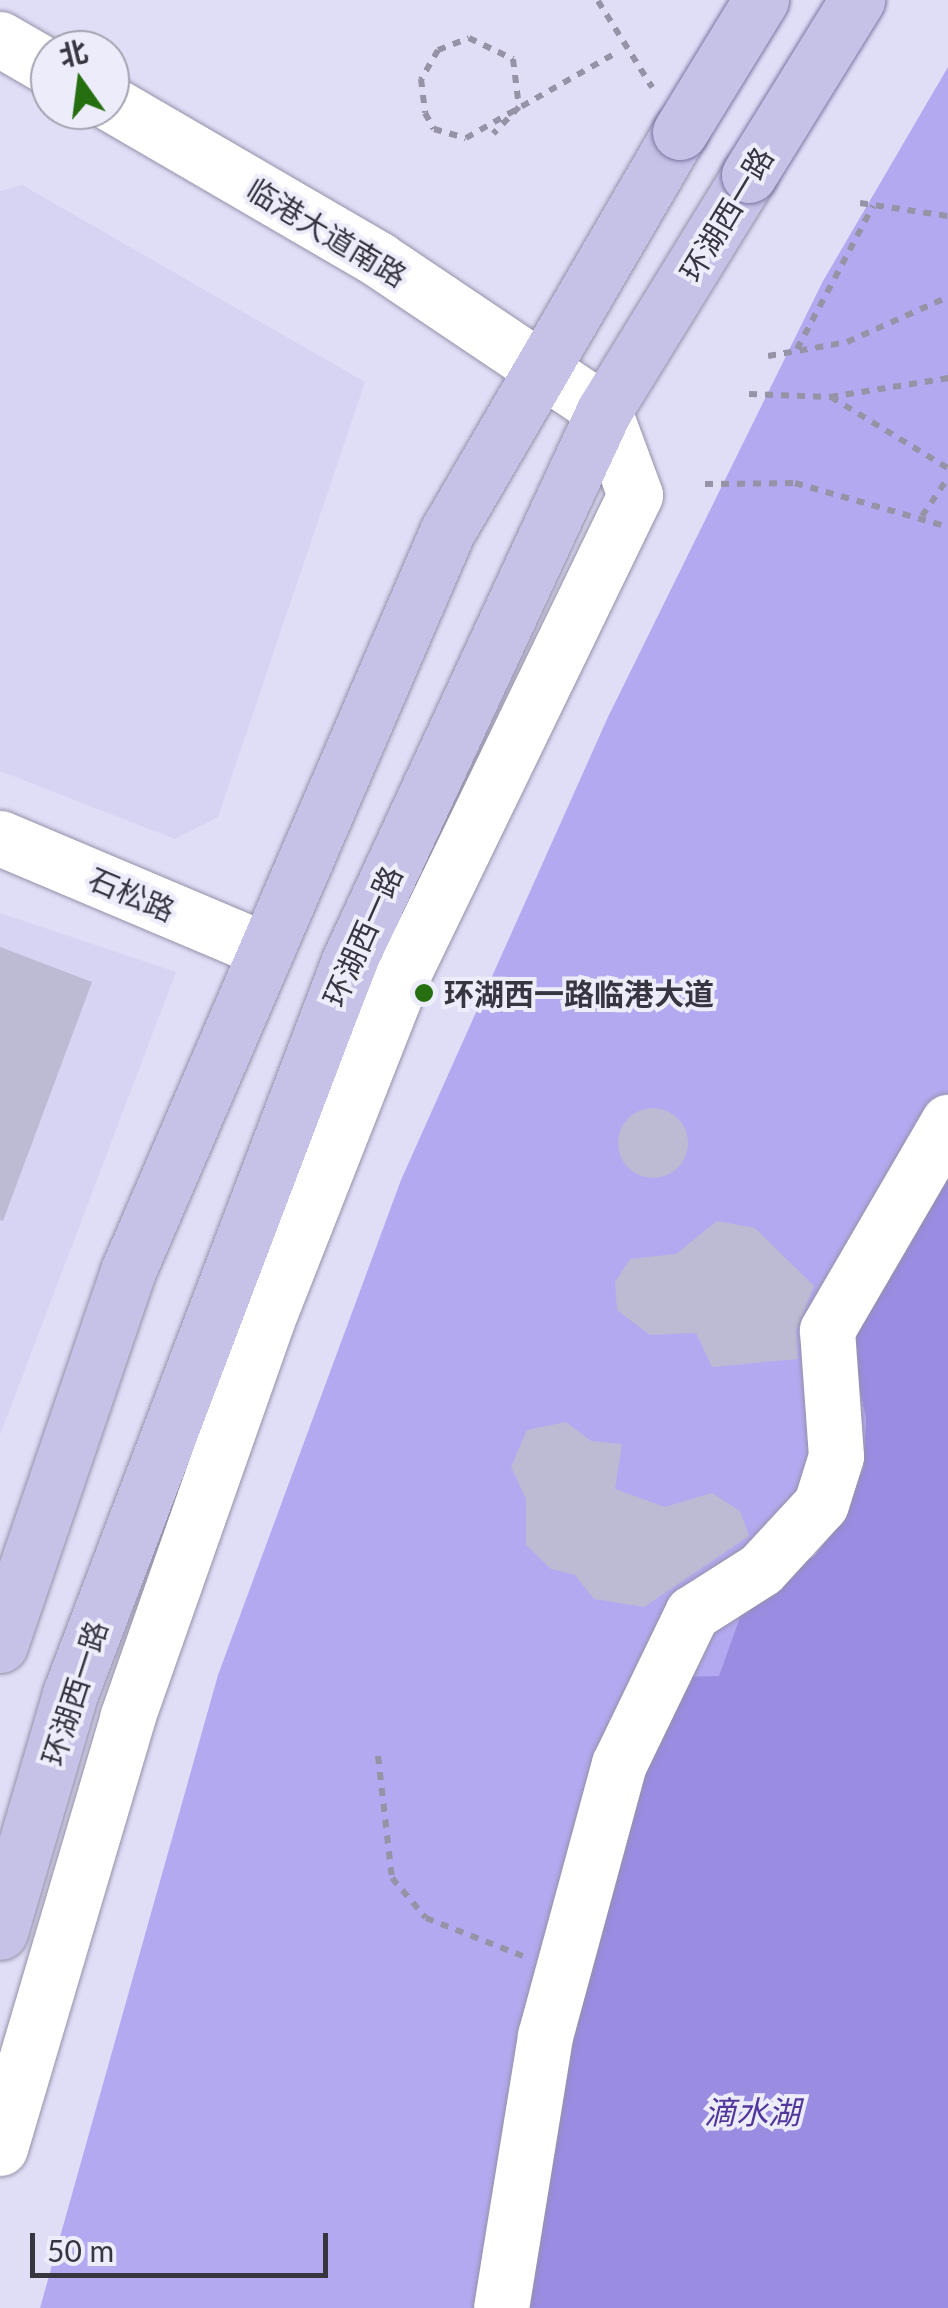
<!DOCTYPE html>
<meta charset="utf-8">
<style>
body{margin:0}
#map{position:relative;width:948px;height:2308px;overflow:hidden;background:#e0def7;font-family:Lato,"Noto Sans SC",sans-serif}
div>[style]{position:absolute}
.built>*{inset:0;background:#d6d3f3}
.green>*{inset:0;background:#b3a9f0}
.water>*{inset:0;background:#998ce1}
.building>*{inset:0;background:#bdbbd3}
.round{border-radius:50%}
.path>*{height:6px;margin-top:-3px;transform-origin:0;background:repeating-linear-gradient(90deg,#9593a5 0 8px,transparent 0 16px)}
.roads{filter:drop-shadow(0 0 2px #9491a8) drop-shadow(0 0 2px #9491a8)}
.minor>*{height:55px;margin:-27.5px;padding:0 27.5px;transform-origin:27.5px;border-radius:27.5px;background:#fff}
.major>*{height:55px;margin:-27.5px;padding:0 27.5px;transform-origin:27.5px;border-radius:27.5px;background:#c6c1e6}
.path-bridge>*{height:6px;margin-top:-3px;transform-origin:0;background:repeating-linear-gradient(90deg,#9593a5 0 8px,transparent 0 16px)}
.bridges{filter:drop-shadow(0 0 2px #7b75a2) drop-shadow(0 0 2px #7b75a2)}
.major-bridge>*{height:55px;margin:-27.5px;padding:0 27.5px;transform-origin:27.5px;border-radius:27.5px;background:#c6c1e6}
.dots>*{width:28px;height:28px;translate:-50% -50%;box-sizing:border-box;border:5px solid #edecfb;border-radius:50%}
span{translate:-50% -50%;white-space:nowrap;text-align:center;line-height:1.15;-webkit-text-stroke:8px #edecfb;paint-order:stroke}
.street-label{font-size:30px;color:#373640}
.poi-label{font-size:30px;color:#373640;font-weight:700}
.left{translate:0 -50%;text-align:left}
.water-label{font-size:32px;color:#51379b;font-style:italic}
.north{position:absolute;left:30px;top:30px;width:100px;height:100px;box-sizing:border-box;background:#edecfb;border:2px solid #a4a3b0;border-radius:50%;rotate:346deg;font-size:28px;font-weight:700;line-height:40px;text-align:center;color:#373640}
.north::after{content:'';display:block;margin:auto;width:35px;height:45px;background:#266f11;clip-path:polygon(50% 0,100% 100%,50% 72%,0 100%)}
.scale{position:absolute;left:30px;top:2233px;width:298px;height:45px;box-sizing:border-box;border:5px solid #373640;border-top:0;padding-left:12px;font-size:30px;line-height:35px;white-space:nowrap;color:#373640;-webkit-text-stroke:8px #edecfb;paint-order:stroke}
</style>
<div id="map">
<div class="built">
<i style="clip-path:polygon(22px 185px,365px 382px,218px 817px,175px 839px,0 771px,0 191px)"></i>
<i style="clip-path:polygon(0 913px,176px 972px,0 1435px)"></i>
</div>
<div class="green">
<i style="clip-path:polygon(948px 67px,948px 1168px,848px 1338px,866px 1419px,863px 1469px,838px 1525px,784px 1579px,521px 2308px,40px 2308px,218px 1675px,401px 1180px,608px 717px,823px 281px)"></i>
</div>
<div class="water">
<i style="clip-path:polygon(948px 1168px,948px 2308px,521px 2308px,546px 2129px,610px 1866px,679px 1677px,719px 1676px,747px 1598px,814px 1556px,838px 1525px,863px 1469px,866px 1419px,848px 1338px)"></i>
</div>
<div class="building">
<i style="clip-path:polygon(0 947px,92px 982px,3px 1221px,0 1220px)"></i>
<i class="round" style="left:618px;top:1108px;width:70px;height:70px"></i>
<i style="clip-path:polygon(717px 1221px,755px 1228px,814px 1286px,796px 1331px,798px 1359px,712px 1367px,696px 1333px,650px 1335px,617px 1310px,615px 1282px,630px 1259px,676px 1254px)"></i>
<i style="clip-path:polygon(566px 1422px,591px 1441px,622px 1444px,615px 1489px,665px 1507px,712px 1493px,740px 1511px,749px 1536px,644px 1607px,594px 1599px,575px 1575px,551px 1569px,526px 1545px,526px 1499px,511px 1467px,527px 1430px)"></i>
</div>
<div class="path">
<i style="left:598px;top:1px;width:102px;rotate:57.9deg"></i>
<i style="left:438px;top:50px;width:34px;rotate:120deg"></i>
<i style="left:421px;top:79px;width:34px;rotate:83deg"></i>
<i style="left:425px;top:113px;width:18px;rotate:61deg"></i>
<i style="left:434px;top:129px;width:33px;rotate:16deg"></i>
<i style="left:466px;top:138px;width:168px;rotate:-29.6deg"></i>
<i style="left:860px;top:203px;width:89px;rotate:8.4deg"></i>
<i style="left:797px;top:349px;width:162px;rotate:-62deg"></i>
<i style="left:768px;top:356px;width:80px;rotate:-10deg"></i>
<i style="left:847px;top:342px;width:111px;rotate:-24deg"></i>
<i style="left:749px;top:394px;width:81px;rotate:2.1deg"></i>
<i style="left:830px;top:397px;width:120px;rotate:-9.1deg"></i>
<i style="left:831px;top:397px;width:137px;rotate:31.3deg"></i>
<i style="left:705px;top:484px;width:90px;rotate:-0.6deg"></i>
<i style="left:795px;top:483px;width:159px;rotate:16deg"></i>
<i style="left:922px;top:516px;width:46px;rotate:-55.6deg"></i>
<i style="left:378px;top:1756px;width:123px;rotate:83.5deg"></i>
<i style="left:392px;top:1878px;width:52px;rotate:49.6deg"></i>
<i style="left:426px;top:1918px;width:104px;rotate:21.4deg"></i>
</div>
<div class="roads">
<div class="minor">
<i style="left:0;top:39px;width:58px;rotate:30.1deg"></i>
<i style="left:0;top:838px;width:288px;rotate:22.9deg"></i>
<i style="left:0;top:2148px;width:448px;rotate:-73.5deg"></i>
<i style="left:127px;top:1718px;width:422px;rotate:-70.6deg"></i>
<i style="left:267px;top:1320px;width:374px;rotate:-68.5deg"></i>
<i style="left:404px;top:972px;width:530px;rotate:-64.16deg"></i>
<i style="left:635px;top:495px;width:90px;rotate:-110.3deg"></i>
<i style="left:604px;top:411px;width:272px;rotate:-146.1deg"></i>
<i style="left:378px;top:259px;width:310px;rotate:-149.8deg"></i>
<i style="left:501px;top:2308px;width:276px;rotate:-80.8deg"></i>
<i style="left:545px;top:2036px;width:282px;rotate:-74.8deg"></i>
<i style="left:619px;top:1764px;width:168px;rotate:-64.2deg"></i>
<i style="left:692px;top:1613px;width:82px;rotate:-32.5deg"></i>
<i style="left:761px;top:1569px;width:88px;rotate:-47.3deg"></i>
<i style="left:821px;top:1504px;width:50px;rotate:-72.6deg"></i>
<i style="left:836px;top:1456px;width:126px;rotate:-94.1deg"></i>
<i style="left:827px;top:1330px;width:241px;rotate:-59.8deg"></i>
</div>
<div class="major">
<i style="left:0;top:1645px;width:395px;rotate:-71.1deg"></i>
<i style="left:128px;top:1271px;width:805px;rotate:-66.65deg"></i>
<i style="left:447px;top:532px;width:463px;rotate:-59.8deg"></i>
<i style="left:0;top:1932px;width:248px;rotate:-73.6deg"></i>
<i style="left:70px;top:1694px;width:784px;rotate:-69.16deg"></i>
<i style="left:349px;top:961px;width:606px;rotate:-65.13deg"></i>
<i style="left:604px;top:411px;width:277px;rotate:-58.4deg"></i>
</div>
</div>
<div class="path-bridge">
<i style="left:438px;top:50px;width:33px;rotate:-21deg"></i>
<i style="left:469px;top:38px;width:49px;rotate:25.5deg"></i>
<i style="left:513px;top:59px;width:48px;rotate:82.9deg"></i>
<i style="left:519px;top:107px;width:37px;rotate:134deg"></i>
</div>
<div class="bridges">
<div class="major-bridge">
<i style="left:680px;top:132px;width:155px;rotate:-58.5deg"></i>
<i style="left:749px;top:175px;width:206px;rotate:-58.3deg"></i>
</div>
</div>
<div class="dots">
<i style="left:424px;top:993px;background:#266f11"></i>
</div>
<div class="street-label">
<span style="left:726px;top:214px;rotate:-59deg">环湖西一路</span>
<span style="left:327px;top:232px;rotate:31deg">临港大道南路</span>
<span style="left:132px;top:894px;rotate:23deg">石松路</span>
<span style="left:362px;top:936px;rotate:-66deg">环湖西一路</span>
<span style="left:74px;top:1693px;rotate:-72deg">环湖西一路</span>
</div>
<div class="poi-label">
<span class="left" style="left:444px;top:993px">环湖西一路临港大道</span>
</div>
<div class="water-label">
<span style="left:752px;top:2112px">滴水湖</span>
</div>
<div class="north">北</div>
<div class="scale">50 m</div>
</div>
